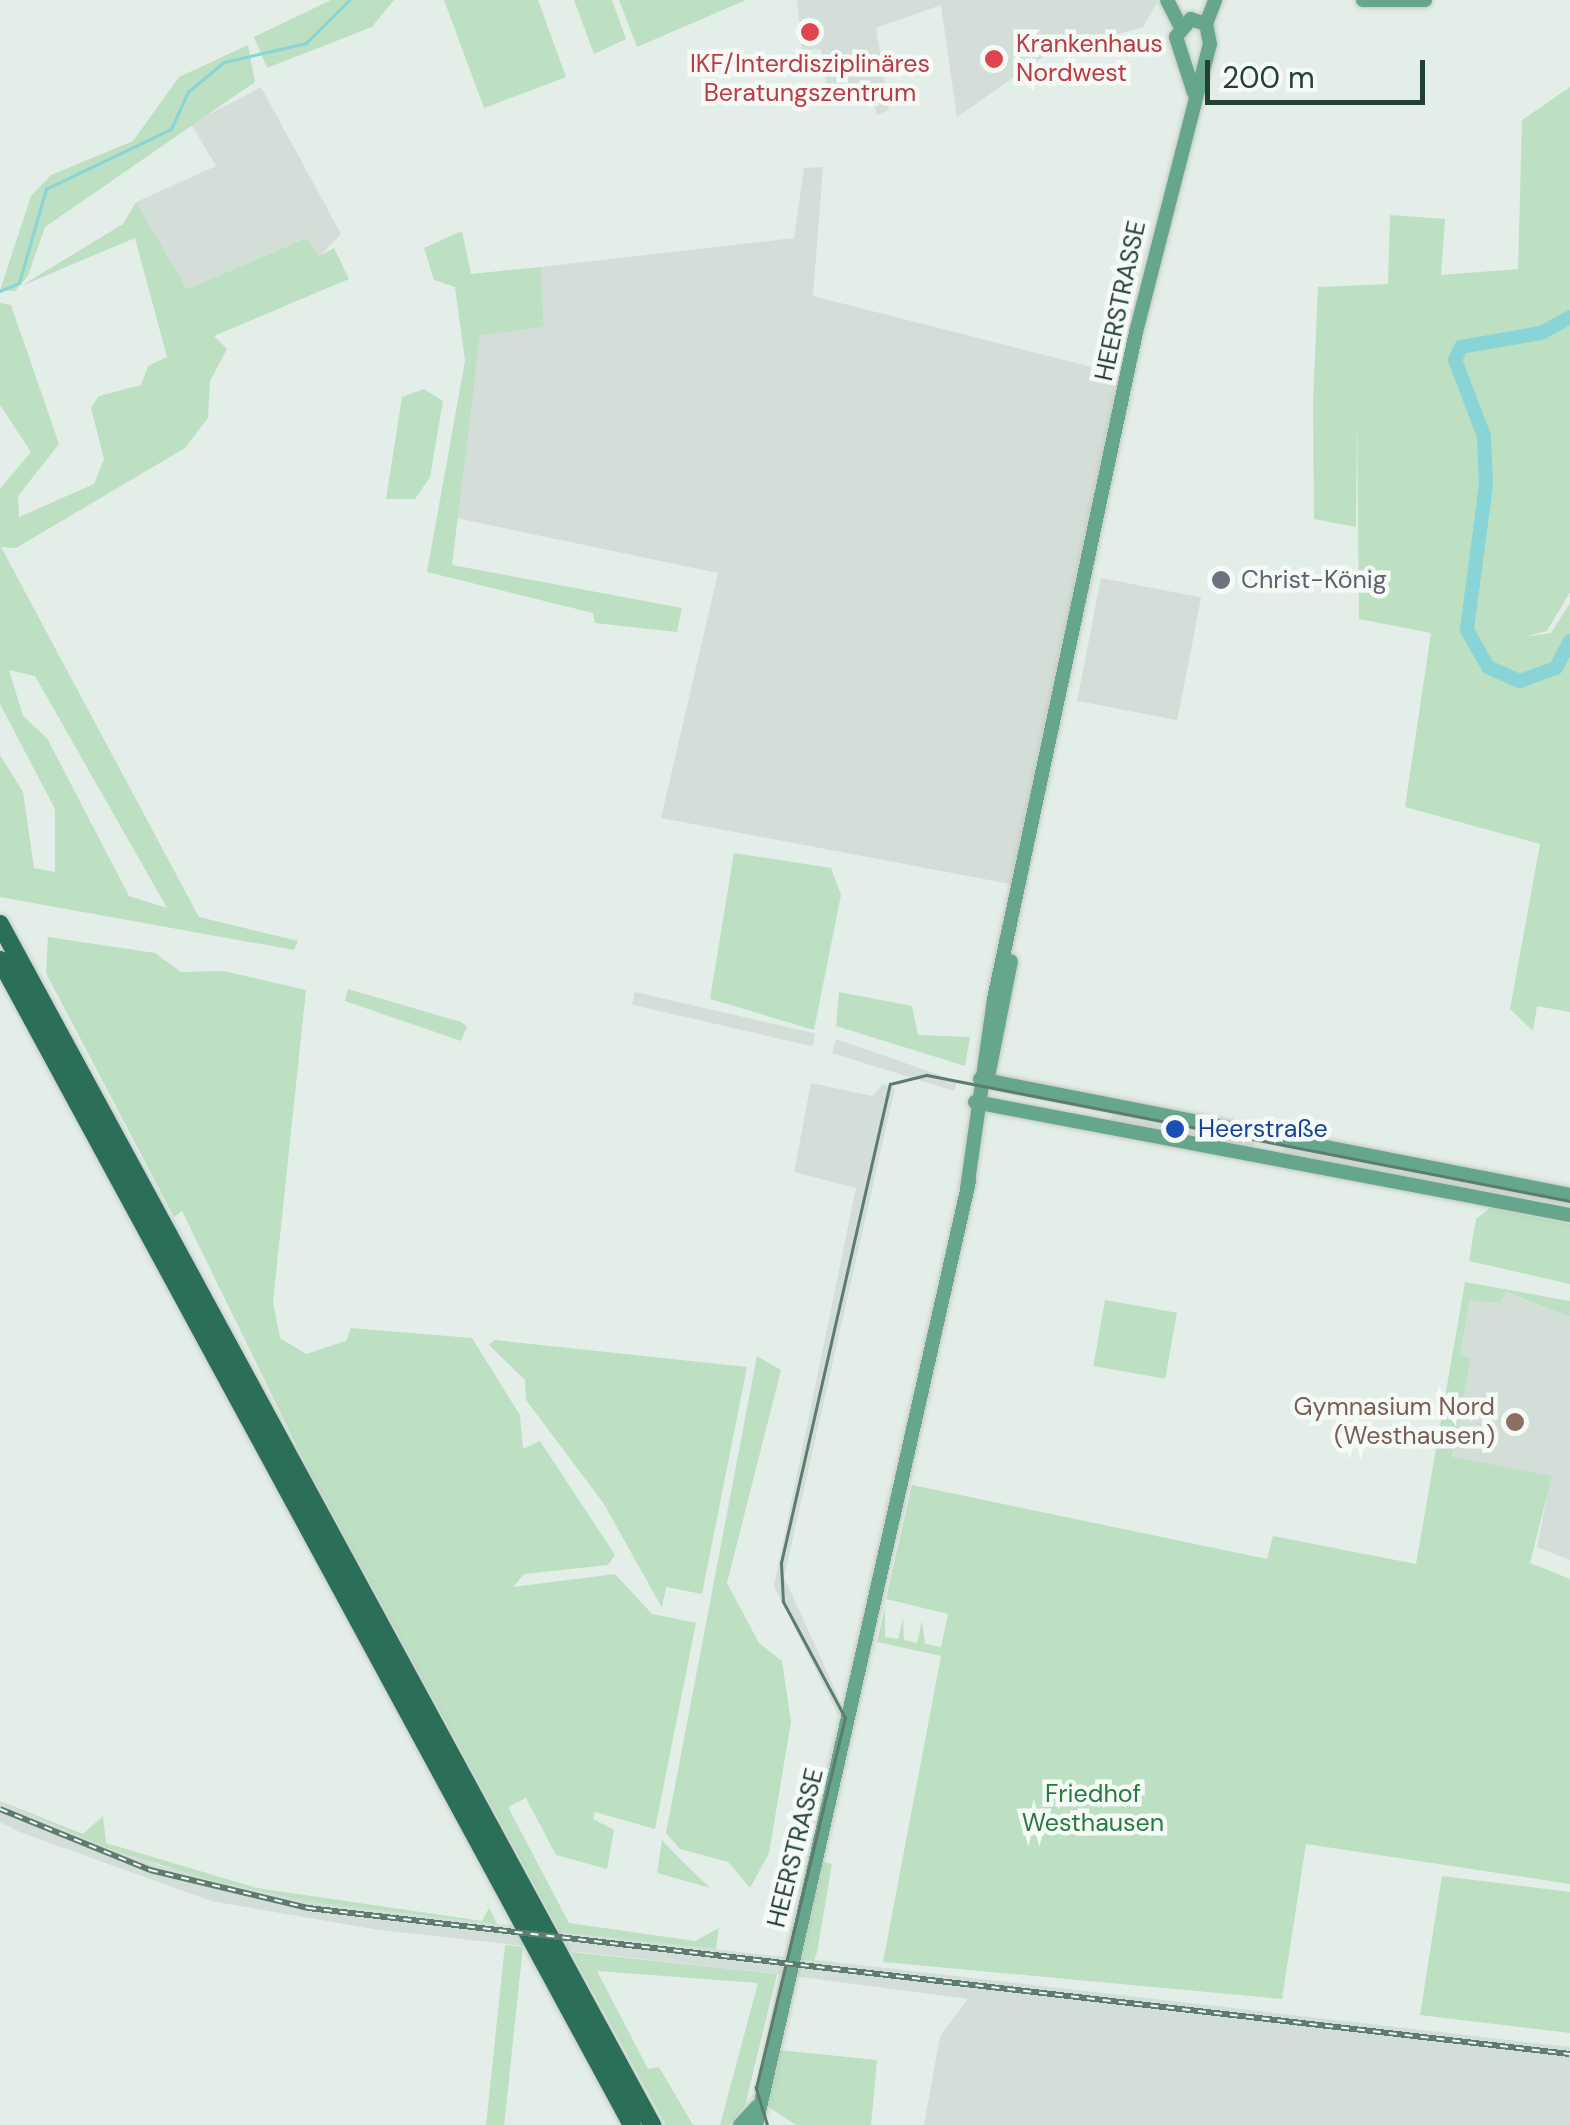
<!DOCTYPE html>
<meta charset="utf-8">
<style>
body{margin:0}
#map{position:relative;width:1570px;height:2125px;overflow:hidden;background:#e4eee8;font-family:"DM Sans",sans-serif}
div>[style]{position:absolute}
.built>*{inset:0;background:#d2ded7;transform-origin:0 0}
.green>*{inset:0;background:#bce0c1;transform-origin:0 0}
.stream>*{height:2.5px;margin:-1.25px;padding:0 1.25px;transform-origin:1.25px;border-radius:1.25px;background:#89d4d6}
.river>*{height:14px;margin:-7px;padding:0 7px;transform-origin:7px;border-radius:7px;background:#89d4d6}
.roads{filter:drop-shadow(0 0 2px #c1cac6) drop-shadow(0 0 2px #c1cac6)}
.major>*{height:14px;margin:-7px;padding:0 7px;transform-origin:7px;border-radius:7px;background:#66a68d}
.highway>*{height:18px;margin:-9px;padding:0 9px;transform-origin:9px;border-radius:9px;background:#2c6f58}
.tram>*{height:2.5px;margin:-1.25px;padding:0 1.25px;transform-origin:1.25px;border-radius:1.25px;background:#5d7c70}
.rail>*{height:6px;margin-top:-3px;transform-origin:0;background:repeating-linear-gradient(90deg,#f5faf7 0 8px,#5d7c70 0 16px);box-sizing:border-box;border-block:2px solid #5d7c70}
.dots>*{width:28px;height:28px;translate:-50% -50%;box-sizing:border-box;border:5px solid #f5faf7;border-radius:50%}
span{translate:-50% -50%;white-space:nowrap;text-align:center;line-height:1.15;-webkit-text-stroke:9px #f5faf7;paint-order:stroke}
.health-label{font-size:25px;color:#be3a42}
.left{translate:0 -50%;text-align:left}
.street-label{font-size:25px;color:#224135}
.worship-label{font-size:25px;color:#5b616d}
.transit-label{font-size:25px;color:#164399}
.education-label{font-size:25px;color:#785e54}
.right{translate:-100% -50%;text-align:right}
.park-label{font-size:25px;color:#297a3e}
.scale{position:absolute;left:1205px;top:60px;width:220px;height:45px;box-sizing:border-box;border:5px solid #224135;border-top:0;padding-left:12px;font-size:30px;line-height:35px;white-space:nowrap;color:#224135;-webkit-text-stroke:8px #f5faf7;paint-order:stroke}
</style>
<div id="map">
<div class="built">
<i style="clip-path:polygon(797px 0,1156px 0,1157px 3px,1143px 27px,1044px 56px,957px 117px,941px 5px,876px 28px,889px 110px,877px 115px,874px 100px,829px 103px,821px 49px,802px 50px)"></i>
<i style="clip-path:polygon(261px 87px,341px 234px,319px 257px,305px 238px,187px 289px,136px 202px,216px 166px,191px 124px)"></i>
<i style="clip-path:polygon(823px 167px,813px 296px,1127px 376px,1026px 887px,661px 818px,718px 573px,456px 518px,480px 334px,544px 327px,541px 267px,794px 238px,804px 168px)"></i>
<i style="left:1101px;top:578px;width:102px;height:125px;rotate:11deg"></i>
<i style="left:635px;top:992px;width:185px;height:13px;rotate:13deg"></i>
<i style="clip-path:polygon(836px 1039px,957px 1081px,954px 1091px,832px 1053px)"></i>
<i style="clip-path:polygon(811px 1083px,872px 1096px,883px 1084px,895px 1088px,784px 1577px,847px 1716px,838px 1715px,774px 1586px,856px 1188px,794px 1172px)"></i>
<i style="left:1113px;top:1111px;width:145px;height:13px;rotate:12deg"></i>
<i style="left:1284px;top:1147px;width:291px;height:8px;rotate:10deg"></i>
<i style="clip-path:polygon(1505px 1292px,1570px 1317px,1570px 1560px,1537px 1547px,1551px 1476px,1452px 1458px,1471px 1358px,1460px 1356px,1470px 1299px,1500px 1303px)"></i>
<i style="clip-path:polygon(0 1801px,161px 1866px,317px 1903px,784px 1957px,795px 1914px,790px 1957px,1570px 2047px,1570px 2125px,924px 2125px,940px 2036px,968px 1999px,786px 1975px,753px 2103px,780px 1974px,379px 1930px,211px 1901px,17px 1831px,0 1822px)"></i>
</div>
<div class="green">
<i style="clip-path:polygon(331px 0,394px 0,372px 27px,267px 68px,254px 37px)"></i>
<i style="clip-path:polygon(444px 0,538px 0,566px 77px,484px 108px)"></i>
<i style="clip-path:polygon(574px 0,612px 0,626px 39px,594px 54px)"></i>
<i style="clip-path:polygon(619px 0,746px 0,637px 47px)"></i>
<i style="clip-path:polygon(248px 45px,255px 82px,45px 227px,28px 276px,15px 291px,0 290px,31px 196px,51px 175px,133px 141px,179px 77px)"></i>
<i style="clip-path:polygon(1570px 87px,1570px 592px,1547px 631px,1524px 637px,1551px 633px,1570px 603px,1570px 1012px,1537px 1006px,1533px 1031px,1510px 1009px,1540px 844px,1405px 807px,1431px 633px,1359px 619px,1357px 418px,1356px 527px,1314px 519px,1313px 402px,1318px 287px,1388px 284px,1390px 215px,1445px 219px,1441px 275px,1518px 269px,1522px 120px)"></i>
<i style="clip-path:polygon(evenodd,136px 202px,187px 289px,306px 238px,319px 256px,334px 248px,349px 279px,214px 336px,227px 349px,210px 381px,208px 418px,185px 448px,16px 548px,1px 547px,199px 917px,298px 941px,294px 950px,0 897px,0 755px,23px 792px,34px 868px,55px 872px,55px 809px,0 704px,0 489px,31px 452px,0 405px,0 303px,11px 305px,59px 444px,18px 496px,19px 517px,94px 484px,104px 459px,91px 408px,99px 396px,141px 385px,148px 366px,167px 357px,135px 238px,21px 286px,123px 224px,136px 202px,9px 670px,35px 676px,167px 908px,129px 896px,47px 738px,23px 716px,9px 670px)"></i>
<i style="clip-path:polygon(462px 231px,471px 274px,541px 267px,544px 327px,480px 335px,452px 565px,682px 608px,677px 632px,595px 623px,593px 613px,427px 572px,465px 361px,455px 287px,434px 280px,424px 248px)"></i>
<i style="clip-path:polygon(424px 389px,443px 401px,430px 477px,415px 499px,386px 499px,402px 397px)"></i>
<i style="clip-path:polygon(734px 853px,831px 868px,841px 895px,814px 1030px,710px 999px)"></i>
<i style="clip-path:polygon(48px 937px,155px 953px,181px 972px,224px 971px,306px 990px,273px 1302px,280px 1338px,306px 1354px,346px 1341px,351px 1328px,472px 1338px,520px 1415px,523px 1449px,540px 1441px,615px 1555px,608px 1565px,524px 1574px,513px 1587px,615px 1574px,652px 1614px,696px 1623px,655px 1829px,595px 1812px,593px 1819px,614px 1830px,607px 1869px,556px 1855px,526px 1798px,508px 1807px,569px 1923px,695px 1941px,719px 1928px,716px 1949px,560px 1932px,307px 1467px,182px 1211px,174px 1217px,46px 973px)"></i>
<i style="clip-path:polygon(348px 989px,461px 1022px,467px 1027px,461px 1041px,345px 1001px)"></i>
<i style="clip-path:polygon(839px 992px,912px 1006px,918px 1035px,970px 1037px,965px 1066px,836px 1026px)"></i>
<i style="clip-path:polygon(1490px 1208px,1570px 1224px,1570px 1284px,1469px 1261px,1476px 1219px)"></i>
<i style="clip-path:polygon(1465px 1282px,1570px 1301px,1570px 1317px,1506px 1292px,1500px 1303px,1470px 1300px,1460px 1355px,1471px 1358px,1452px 1457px,1552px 1476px,1530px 1563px,1570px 1579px,1570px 1884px,1306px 1844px,1282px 1999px,883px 1962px,941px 1656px,877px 1642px,885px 1608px,885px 1637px,898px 1639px,903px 1618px,904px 1640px,917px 1643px,922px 1621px,925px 1644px,941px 1647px,948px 1614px,886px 1599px,912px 1485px,1267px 1559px,1273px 1536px,1416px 1564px)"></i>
<i style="left:1105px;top:1300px;width:73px;height:67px;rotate:10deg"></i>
<i style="clip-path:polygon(495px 1340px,747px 1367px,702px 1594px,666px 1587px,662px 1608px,604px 1504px,526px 1400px,525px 1380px,489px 1345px)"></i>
<i style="clip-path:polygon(757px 1356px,781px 1370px,727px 1583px,759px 1643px,782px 1661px,791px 1722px,769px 1853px,750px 1888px,728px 1862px,680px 1849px,666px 1833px)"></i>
<i style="clip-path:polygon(420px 1765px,497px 1924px,317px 1903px,210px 1880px,107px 1848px,0 1801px,83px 1834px,103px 1816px,106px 1843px,257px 1888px,482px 1921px,489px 1908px)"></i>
<i style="clip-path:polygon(662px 1840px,679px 1858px,710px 1888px,657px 1873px)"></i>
<i style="clip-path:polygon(820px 1861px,832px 1864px,817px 1952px,814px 1961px,798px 1960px)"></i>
<i style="clip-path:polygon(1442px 1876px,1570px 1892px,1570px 2033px,1420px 2015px)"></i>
<i style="left:505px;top:1945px;width:18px;height:206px;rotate:6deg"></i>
<i style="clip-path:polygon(571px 1952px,777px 1974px,745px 2106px,729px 2125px,720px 2125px,758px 1983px,597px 1971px,648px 2069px,659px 2067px,693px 2125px,666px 2125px)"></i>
<i style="clip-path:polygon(779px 2050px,877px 2060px,871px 2125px,796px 2125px,765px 2105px)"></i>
</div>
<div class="stream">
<i style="left:0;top:291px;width:21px;rotate:-23deg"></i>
<i style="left:19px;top:283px;width:98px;rotate:-74deg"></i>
<i style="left:46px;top:189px;width:139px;rotate:-25.6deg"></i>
<i style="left:171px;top:129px;width:41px;rotate:-65.3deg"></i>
<i style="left:188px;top:92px;width:47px;rotate:-39.8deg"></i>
<i style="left:224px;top:62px;width:84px;rotate:-13deg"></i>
<i style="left:306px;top:43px;width:61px;rotate:-45deg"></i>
</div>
<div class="river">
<i style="left:1570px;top:317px;width:33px;rotate:151deg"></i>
<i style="left:1541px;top:333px;width:81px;rotate:170.1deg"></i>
<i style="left:1461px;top:347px;width:14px;rotate:115deg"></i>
<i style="left:1455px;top:360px;width:81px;rotate:69.1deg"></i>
<i style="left:1484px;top:436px;width:49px;rotate:87.7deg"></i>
<i style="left:1486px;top:485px;width:146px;rotate:97.5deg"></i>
<i style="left:1467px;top:630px;width:43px;rotate:60.4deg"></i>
<i style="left:1488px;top:667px;width:35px;rotate:24deg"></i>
<i style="left:1520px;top:681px;width:38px;rotate:-20deg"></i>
<i style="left:1556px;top:668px;width:30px;rotate:-63deg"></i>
</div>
<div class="roads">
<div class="major">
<i style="left:1167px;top:0;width:27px;rotate:63deg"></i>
<i style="left:1363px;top:0;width:62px"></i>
<i style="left:1206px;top:24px;width:26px;rotate:-69deg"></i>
<i style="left:980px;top:1079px;width:601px;rotate:11.12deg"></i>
<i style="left:987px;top:1082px;width:123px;rotate:-78.8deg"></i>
<i style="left:975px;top:1102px;width:606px;rotate:10.75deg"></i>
<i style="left:967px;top:1189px;width:192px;rotate:-81.9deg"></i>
<i style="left:994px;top:999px;width:682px;rotate:-77.98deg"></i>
<i style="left:1136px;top:332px;width:297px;rotate:-75.6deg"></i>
<i style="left:1210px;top:44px;width:20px;rotate:-101deg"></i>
<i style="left:1206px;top:24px;width:16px;rotate:-162deg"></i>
<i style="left:1191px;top:19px;width:23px;rotate:130deg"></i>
<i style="left:1176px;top:37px;width:59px;rotate:72.2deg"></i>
<i style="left:740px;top:2125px;width:25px;rotate:-47deg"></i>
<i style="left:756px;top:2125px;width:968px;rotate:-77.28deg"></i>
</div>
<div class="highway">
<i style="left:0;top:924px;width:1367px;rotate:61.5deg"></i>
<i style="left:0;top:960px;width:1325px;rotate:61.52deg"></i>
</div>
</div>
<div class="tram">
<i style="left:767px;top:2125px;width:39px;rotate:-107deg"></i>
<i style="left:756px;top:2088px;width:381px;rotate:-76.5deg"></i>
<i style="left:845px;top:1718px;width:132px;rotate:-118.1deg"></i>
<i style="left:783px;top:1602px;width:39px;rotate:-93deg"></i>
<i style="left:781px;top:1563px;width:491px;rotate:-77.2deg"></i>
<i style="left:890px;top:1084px;width:38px;rotate:-14deg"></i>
<i style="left:927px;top:1075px;width:655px;rotate:11.09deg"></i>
</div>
<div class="rail">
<i style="left:0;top:1809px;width:162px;rotate:22.1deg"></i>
<i style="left:150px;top:1870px;width:163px;rotate:13.5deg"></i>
<i style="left:308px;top:1908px;width:1270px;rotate:6.6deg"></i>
</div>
<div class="dots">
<i style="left:810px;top:32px;background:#e0444e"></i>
<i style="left:994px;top:59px;background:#e0444e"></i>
<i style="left:1221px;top:580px;background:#6b7280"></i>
<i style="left:1175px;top:1129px;background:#1a4fb4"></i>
<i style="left:1515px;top:1422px;background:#8d6e63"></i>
</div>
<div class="health-label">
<span class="left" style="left:1016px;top:59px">Krankenhaus<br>Nordwest</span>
<span style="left:810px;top:79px">IKF/Interdisziplinäres<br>Beratungszentrum</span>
</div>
<div class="street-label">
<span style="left:1121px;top:301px;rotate:-78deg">HEERSTRASSE</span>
<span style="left:796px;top:1848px;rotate:-76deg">HEERSTRASSE</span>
</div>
<div class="worship-label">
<span class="left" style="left:1241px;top:580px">Christ-König</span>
</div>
<div class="transit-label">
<span class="left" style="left:1198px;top:1129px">Heerstraße</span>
</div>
<div class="education-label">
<span class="right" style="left:1495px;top:1422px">Gymnasium Nord<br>(Westhausen)</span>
</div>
<div class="park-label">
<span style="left:1093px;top:1809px">Friedhof<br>Westhausen</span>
</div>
<div class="scale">200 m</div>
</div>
